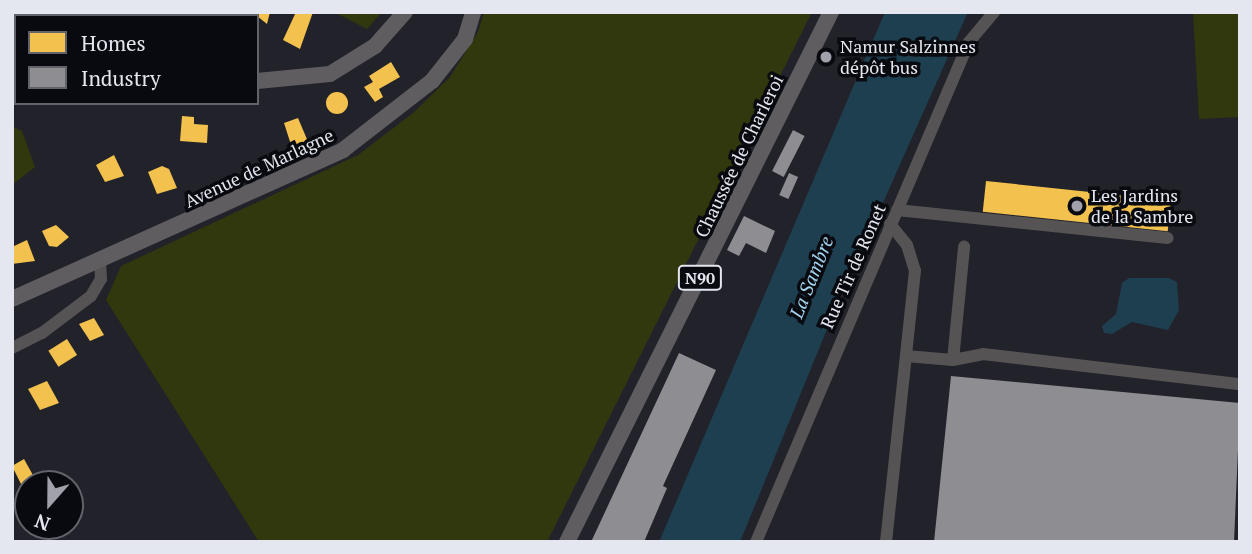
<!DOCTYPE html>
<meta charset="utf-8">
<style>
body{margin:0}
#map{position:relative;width:1252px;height:554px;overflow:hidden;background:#21222a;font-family:"PT Serif",serif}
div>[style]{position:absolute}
.green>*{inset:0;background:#31380d}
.water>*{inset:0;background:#1e3f50}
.homes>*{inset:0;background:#f2c14e;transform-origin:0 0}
.round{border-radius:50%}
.industry>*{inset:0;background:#8d8d92;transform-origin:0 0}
.minor>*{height:12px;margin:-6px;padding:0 6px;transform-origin:6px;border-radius:6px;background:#565354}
.major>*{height:16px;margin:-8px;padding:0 8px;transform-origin:8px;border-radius:8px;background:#605d60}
.dots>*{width:19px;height:19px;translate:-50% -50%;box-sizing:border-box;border:4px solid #090a10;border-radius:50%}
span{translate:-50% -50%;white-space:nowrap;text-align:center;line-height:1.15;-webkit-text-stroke:7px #090a10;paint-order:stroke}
.shield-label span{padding:2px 5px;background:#090a10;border:2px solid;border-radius:5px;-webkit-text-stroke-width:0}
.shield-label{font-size:16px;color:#e4e6f0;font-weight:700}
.poi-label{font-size:18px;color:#e4e6f0}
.left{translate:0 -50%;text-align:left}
.street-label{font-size:18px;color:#e4e6f0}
.water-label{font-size:19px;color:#a3d4ef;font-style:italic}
.frame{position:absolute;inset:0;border:14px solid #e4e6f0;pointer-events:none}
.legend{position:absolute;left:14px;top:14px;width:245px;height:91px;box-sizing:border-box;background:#090a10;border:2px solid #61626a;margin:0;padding:9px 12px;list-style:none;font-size:21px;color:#e4e6f0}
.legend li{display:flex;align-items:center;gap:14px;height:35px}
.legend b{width:35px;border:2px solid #61626a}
.north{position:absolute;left:14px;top:470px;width:70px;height:70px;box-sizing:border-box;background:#090a10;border:2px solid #61626a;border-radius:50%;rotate:201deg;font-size:19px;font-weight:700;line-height:28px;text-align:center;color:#e4e6f0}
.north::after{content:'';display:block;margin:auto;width:24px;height:32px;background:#a0a1ab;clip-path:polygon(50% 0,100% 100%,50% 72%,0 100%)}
</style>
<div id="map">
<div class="green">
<i style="clip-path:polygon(334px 12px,382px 12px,367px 29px)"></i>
<i style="clip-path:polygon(484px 12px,812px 12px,547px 542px,259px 542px,106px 300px,121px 266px,358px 155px,413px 113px,450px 77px,478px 32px)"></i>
<i style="clip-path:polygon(1193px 12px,1240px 12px,1240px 117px,1199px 119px)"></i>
<i style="clip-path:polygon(12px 126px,22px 131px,35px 167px,12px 185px)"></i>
</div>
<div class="water">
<i style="clip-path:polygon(885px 12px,968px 12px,832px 317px,740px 542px,659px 542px)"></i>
<i style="clip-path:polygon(1129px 278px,1169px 278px,1177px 282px,1179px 310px,1168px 330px,1132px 322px,1112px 334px,1104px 333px,1102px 326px,1116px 314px,1122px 283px)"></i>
</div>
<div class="homes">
<i style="clip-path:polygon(173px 12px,201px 12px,171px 16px)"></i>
<i style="clip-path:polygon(249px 12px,270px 12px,267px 24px,257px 16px)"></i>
<i style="clip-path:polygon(296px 12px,313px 12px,300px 49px,283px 40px)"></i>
<i style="clip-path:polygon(391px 62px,400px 77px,379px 89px,383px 97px,375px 102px,364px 87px,373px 82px,369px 76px)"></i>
<i class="round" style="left:326px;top:92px;width:22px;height:22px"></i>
<i style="clip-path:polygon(182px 116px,194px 117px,194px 124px,208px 125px,207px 143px,180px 141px)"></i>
<i style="clip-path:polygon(298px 118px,309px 144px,293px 151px,284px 123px)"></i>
<i style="clip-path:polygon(114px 155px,124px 176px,105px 182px,96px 165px)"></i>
<i style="clip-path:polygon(162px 166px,169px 169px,177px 188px,157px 194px,148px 172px)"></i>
<i style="left:986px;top:181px;width:186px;height:31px;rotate:6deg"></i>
<i style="clip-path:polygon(56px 225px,69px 237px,57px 247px,49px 246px,42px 231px)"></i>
<i style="clip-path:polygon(27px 240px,35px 261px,12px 264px,12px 247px)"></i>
<i style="clip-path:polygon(94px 318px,104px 335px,90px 341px,79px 324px)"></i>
<i style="left:67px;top:339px;width:19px;height:22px;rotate:58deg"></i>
<i style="clip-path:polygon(47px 381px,59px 403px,40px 410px,28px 389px)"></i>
<i style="clip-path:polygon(24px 459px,34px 477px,22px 486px,12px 466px)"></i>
</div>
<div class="industry">
<i style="left:793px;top:130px;width:13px;height:46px;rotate:27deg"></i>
<i style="left:789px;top:173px;width:10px;height:24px;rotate:24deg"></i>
<i style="clip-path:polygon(744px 216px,775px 231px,766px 253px,746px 243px,739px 256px,727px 250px)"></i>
<i style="clip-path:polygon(679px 353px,716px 370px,663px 486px,667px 488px,644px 542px,591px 542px)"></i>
<i style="clip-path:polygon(951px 376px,1240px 403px,1234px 542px,934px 542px)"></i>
</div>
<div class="minor">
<i style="left:897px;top:210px;width:272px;rotate:5.9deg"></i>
<i style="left:12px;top:348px;width:34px;rotate:-27deg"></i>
<i style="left:42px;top:333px;width:61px;rotate:-37.1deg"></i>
<i style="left:91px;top:296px;width:20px;rotate:-60deg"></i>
<i style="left:101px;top:279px;width:18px;rotate:-93deg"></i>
<i style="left:906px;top:356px;width:47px;rotate:4.9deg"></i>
<i style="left:953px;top:360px;width:31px;rotate:-11deg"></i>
<i style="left:983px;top:354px;width:259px;rotate:6.7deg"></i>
<i style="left:953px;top:360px;width:114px;rotate:-84.4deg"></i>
<i style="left:756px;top:542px;width:543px;rotate:-66.93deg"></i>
<i style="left:969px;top:42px;width:39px;rotate:-50deg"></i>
<i style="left:886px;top:542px;width:273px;rotate:-83.9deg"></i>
<i style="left:915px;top:271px;width:27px;rotate:-107deg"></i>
<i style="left:907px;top:245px;width:27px;rotate:-129deg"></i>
</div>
<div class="major">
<i style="left:50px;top:12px;width:9px;rotate:27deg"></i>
<i style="left:257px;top:81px;width:73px;rotate:-5.5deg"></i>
<i style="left:330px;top:74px;width:53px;rotate:-31.9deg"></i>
<i style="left:375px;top:46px;width:45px;rotate:-48.6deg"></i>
<i style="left:12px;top:299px;width:363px;rotate:-24.2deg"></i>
<i style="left:343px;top:150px;width:113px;rotate:-37.8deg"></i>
<i style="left:432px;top:81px;width:53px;rotate:-51.8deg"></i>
<i style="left:465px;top:39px;width:28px;rotate:-73deg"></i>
<i style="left:567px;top:542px;width:592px;rotate:-63.52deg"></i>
</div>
<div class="dots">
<i style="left:826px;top:57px;background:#a0a1ab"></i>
<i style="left:1077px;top:206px;background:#a0a1ab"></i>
</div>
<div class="shield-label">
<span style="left:700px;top:278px">N90</span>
</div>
<div class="poi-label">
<span class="left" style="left:840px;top:57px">Namur Salzinnes<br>dépôt bus</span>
<span class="left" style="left:1091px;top:206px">Les Jardins<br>de la Sambre</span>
</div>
<div class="street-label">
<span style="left:739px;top:156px;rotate:-64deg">Chaussée de Charleroi</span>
<span style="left:259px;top:168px;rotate:-25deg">Avenue de Marlagne</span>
<span style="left:853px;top:266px;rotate:-66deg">Rue Tir de Ronet</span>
</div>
<div class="water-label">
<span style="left:811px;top:277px;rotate:-68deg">La Sambre</span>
</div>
<div class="frame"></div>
<ul class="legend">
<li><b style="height:19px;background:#f2c14e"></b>Homes</li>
<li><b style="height:19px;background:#8d8d92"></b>Industry</li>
</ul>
<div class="north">N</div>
</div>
